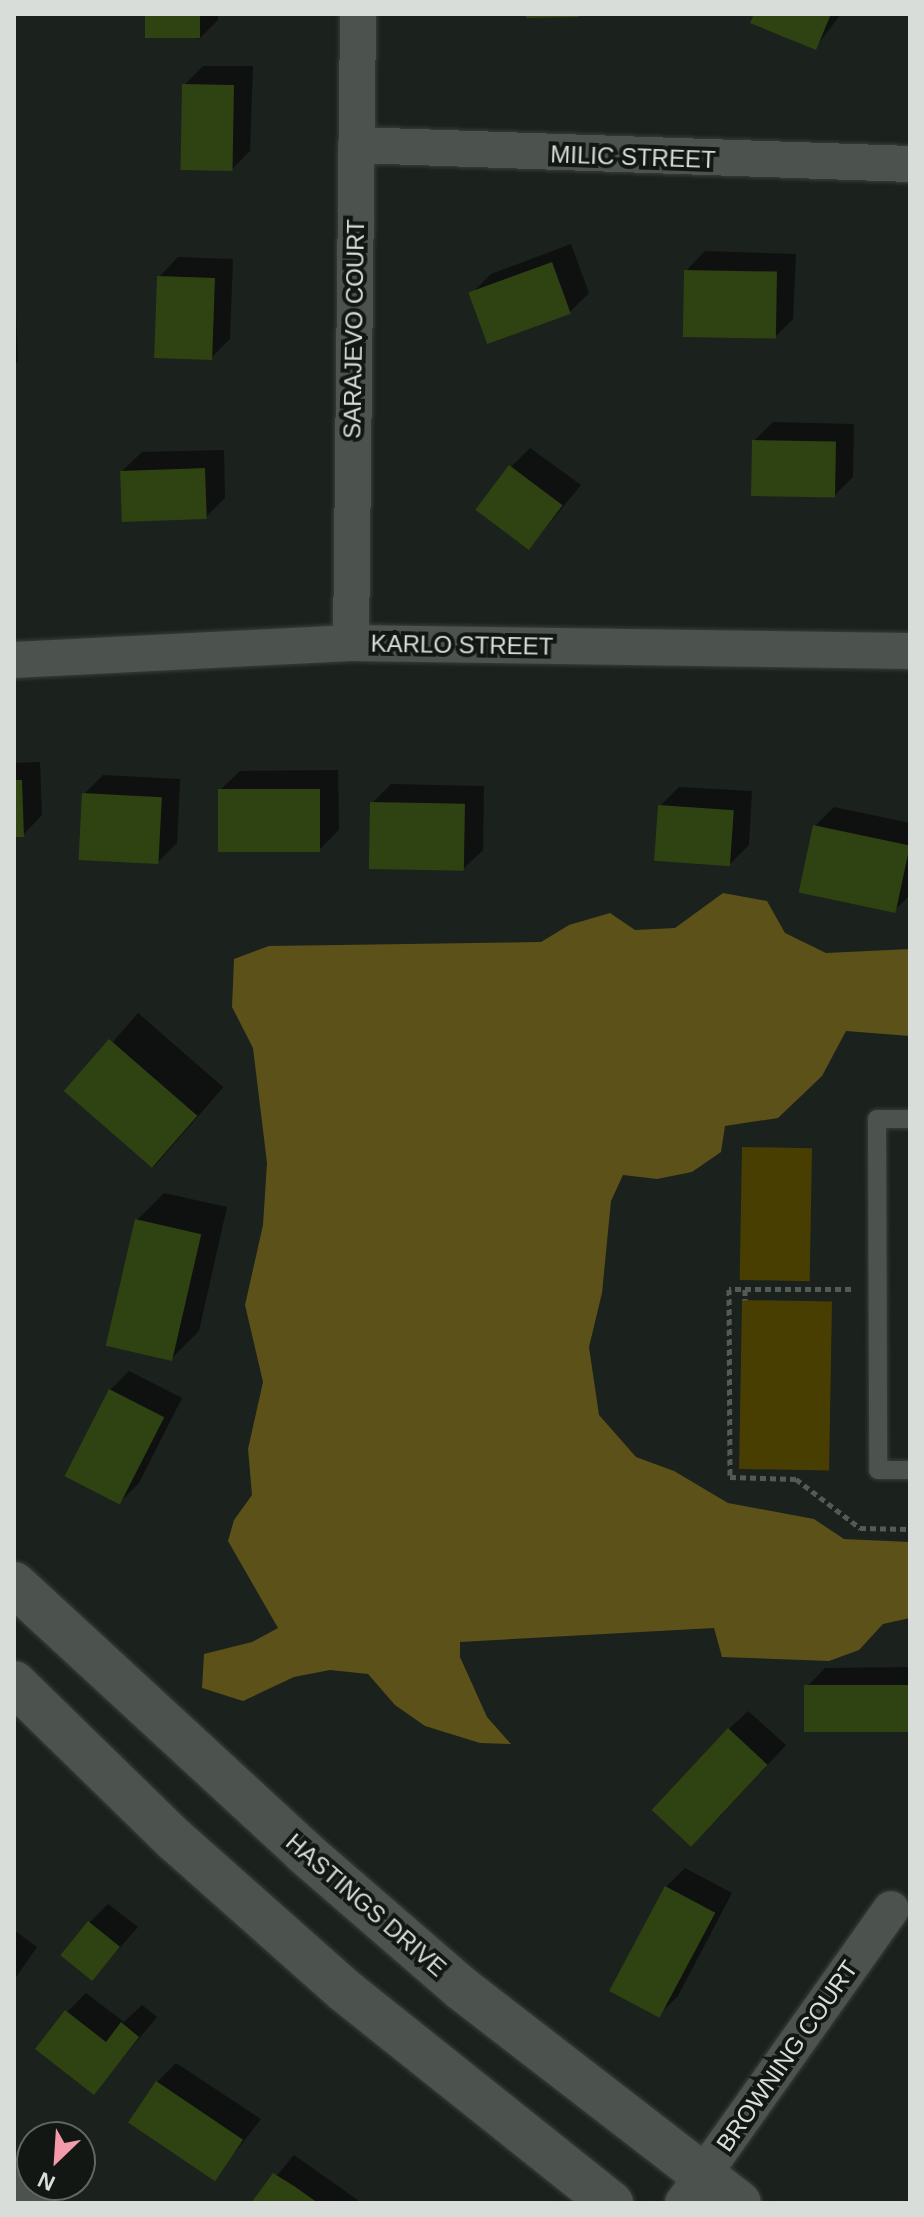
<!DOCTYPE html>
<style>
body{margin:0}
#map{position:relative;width:924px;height:2217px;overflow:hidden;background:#1b211d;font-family:Arial,sans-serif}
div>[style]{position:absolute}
.green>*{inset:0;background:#493e01;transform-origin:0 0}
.forest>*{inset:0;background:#5c5118}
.shadow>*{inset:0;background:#0007;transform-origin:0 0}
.building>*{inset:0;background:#2f4211;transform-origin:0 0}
.path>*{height:5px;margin-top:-2.5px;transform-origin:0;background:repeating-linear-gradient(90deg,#545a56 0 6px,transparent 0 10px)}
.roads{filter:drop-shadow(0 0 2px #393d3a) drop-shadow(0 0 2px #393d3a)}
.service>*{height:18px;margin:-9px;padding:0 9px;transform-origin:9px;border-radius:9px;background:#4c524e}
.minor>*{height:36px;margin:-18px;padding:0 18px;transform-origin:18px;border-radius:18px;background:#4c524e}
.tertiary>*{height:44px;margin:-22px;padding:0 22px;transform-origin:22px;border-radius:22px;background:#4c524e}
span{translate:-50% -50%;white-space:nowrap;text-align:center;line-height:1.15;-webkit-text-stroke:8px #121714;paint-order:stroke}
.street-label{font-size:24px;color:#d9ddda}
.frame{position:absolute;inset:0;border:16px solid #d9ddda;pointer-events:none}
.north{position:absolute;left:16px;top:2121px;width:80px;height:80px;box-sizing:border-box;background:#121714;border:2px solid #626663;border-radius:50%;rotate:205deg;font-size:22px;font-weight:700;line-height:32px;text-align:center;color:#d9ddda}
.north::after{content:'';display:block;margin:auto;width:28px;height:36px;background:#f39aab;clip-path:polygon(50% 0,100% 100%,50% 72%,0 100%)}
</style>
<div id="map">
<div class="green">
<i style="left:742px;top:1147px;width:70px;height:133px;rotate:1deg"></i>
<i style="left:742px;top:1300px;width:90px;height:169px;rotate:1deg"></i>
</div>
<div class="forest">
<i style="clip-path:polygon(723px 893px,767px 901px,785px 933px,826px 953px,910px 949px,910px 1036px,846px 1031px,822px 1076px,778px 1118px,725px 1126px,721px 1152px,692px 1172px,657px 1179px,623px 1175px,611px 1201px,602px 1293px,589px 1347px,599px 1415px,636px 1457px,674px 1471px,728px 1503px,814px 1519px,844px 1539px,910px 1542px,910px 1618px,883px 1624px,859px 1650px,829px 1661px,722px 1657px,714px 1628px,460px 1642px,460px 1657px,487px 1717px,511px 1744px,480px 1743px,425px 1726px,395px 1705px,368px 1674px,330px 1670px,294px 1677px,243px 1701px,202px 1688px,204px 1654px,252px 1642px,278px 1628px,228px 1541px,234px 1520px,252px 1495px,248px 1449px,263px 1382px,245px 1305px,263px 1225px,267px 1163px,253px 1048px,232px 1007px,234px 959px,269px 946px,541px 942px,569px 925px,610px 913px,635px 930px,675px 928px)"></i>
</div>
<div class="shadow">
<i style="clip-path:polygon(147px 14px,218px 14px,218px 20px,199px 39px)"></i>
<i style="clip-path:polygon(756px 14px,841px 14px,815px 48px)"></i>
<i style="clip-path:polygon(203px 66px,253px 66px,250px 151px,231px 170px,184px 85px)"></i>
<i style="clip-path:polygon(571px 244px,589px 293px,570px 312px,472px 293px,491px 274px)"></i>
<i style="clip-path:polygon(705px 251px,796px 254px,793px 319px,774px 338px,686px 271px)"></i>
<i style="clip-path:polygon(178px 257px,233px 259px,230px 339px,211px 358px,159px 277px)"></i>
<i style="clip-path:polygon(14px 263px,18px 361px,14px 366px)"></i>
<i style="clip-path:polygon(773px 422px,854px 424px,853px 477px,834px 496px,754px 441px)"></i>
<i style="clip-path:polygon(530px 448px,581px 485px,530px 547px,511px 467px)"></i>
<i style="clip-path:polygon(224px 450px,225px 498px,206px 517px,122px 471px,142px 452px)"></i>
<i style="clip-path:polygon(40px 762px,42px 815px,23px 835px,14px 835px,14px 763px)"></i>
<i style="clip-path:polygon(338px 770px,339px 830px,320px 849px,220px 790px,240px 771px)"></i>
<i style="clip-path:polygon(103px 775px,180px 779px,177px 843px,158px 862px,84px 794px)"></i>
<i style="clip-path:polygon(391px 784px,484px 786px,483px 850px,463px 869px,372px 803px)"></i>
<i style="clip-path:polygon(679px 787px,752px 791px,749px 845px,730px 864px,660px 806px)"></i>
<i style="clip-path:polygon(834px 807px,910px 823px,910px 895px,893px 912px,815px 826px)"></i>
<i style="left:138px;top:1013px;width:113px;height:106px;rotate:41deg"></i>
<i style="clip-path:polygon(164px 1193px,227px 1207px,199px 1331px,172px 1358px,137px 1220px)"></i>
<i style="clip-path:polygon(129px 1371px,182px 1398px,139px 1483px,120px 1502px,110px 1390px)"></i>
<i style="clip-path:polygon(910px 1667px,910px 1730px,806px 1688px,825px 1668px)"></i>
<i style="clip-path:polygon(748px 1711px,786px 1745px,712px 1825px,729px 1729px)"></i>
<i style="clip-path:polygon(685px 1868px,732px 1893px,678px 1996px,659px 2015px,666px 1887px)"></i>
<i style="clip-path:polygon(108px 1904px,138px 1927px,93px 1978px,89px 1923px)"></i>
<i style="clip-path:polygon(14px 1930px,37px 1947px,14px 1980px)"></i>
<i style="clip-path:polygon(86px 1993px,124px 2022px,142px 2005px,157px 2017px,94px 2092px,67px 2012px)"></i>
<i style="clip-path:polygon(176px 2063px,261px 2119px,215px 2178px,157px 2082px)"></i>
<i style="clip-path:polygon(294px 2155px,362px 2203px,254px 2203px)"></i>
</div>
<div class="building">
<i style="left:145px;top:14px;width:55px;height:24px"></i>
<i style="clip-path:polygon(526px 14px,579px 14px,579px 17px,526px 18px)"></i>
<i style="clip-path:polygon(754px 14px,831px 14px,816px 50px,750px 23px)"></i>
<i style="left:182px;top:84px;width:52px;height:86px;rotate:1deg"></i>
<i style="left:552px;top:262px;width:55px;height:89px;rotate:70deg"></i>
<i style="left:684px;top:270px;width:93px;height:67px;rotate:1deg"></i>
<i style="left:157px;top:276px;width:58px;height:82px;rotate:2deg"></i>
<i style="left:752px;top:440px;width:84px;height:56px;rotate:1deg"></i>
<i style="left:509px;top:465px;width:67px;height:56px;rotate:37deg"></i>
<i style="left:205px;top:468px;width:51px;height:85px;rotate:88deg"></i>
<i style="clip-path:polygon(14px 780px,22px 780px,24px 837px,14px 837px)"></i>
<i style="left:218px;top:789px;width:102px;height:63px"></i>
<i style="left:82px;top:793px;width:80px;height:67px;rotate:3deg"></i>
<i style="left:370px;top:802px;width:95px;height:67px;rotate:1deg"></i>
<i style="left:658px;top:805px;width:76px;height:56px;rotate:4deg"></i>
<i style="left:813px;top:825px;width:99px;height:69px;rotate:12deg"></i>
<i style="left:109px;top:1039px;width:117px;height:69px;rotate:41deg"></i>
<i style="left:135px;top:1219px;width:68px;height:130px;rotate:13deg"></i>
<i style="left:109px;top:1389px;width:62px;height:98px;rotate:27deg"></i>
<i style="left:910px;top:1685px;width:47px;height:106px;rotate:90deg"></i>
<i style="left:728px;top:1728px;width:54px;height:112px;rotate:43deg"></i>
<i style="left:665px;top:1886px;width:57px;height:119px;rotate:28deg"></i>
<i style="left:88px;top:1921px;width:41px;height:44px;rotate:39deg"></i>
<i style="clip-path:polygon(65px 2010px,106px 2042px,121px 2022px,139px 2037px,94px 2095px,35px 2049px)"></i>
<i style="left:156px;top:2081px;width:105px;height:50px;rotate:34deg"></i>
<i style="clip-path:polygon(273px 2173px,294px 2186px,318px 2203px,251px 2203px)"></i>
</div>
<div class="path">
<i style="left:745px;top:1289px;width:11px;rotate:90deg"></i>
<i style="left:851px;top:1289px;width:122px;rotate:180deg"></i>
<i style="left:729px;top:1289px;width:188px;rotate:89.7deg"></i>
<i style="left:730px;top:1477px;width:66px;rotate:1.7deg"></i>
<i style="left:796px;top:1479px;width:81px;rotate:37.4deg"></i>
<i style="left:860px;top:1528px;width:50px;rotate:1.1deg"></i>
</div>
<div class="roads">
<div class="service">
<i style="left:910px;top:1119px;width:33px;rotate:180deg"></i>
<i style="left:877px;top:1119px;width:351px;rotate:89.8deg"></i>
<i style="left:878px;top:1470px;width:32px"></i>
</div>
<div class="minor">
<i style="left:356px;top:145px;width:554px;rotate:1.96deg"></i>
<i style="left:351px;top:643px;width:629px;rotate:-89.36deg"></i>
<i style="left:14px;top:660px;width:337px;rotate:-2.9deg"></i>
<i style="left:351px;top:643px;width:559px;rotate:0.82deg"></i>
<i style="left:14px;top:2183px;width:31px;rotate:40deg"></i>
<i style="left:683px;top:2203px;width:360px;rotate:-54.7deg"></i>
</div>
<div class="tertiary">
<i style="left:14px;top:1584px;width:395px;rotate:42.7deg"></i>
<i style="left:304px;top:1852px;width:208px;rotate:40.9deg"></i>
<i style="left:461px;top:1988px;width:351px;rotate:37.7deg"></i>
<i style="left:14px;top:1683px;width:223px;rotate:44.3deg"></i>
<i style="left:174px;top:1839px;width:227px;rotate:41.6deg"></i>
<i style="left:344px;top:1990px;width:342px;rotate:38.6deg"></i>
</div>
</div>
<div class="street-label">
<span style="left:633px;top:157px;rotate:2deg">MILIC STREET</span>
<span style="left:354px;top:329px;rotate:-89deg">SARAJEVO COURT</span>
<span style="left:462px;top:645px;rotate:1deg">KARLO STREET</span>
<span style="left:366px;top:1905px;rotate:41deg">HASTINGS DRIVE</span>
<span style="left:787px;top:2056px;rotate:-55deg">BROWNING COURT</span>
</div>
<div class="frame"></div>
<div class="north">N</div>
</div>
